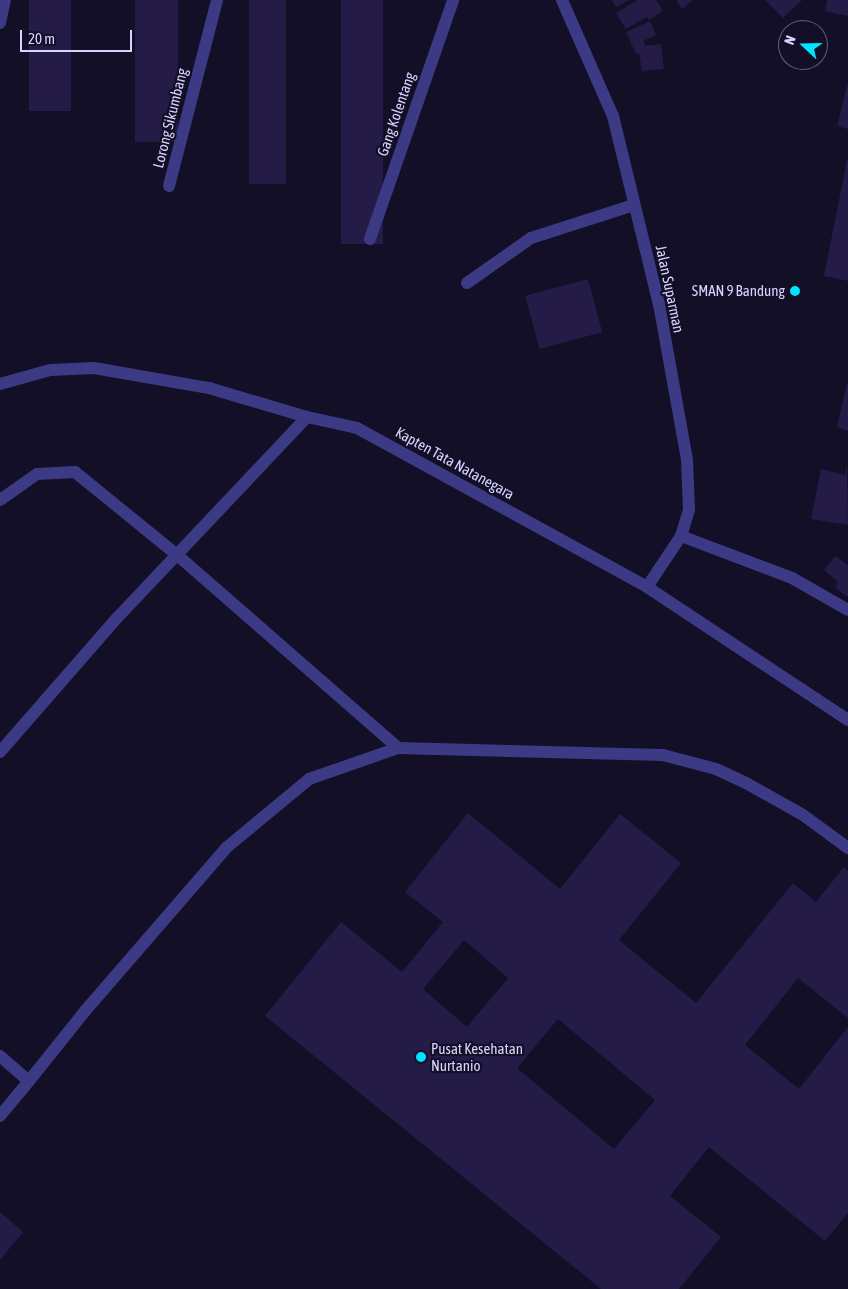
<!DOCTYPE html>
<style>
body{margin:0}
#map{position:relative;width:848px;height:1289px;overflow:hidden;background:#130f26;font-family:"Asap Condensed",sans-serif}
div>[style]{position:absolute}
.building>*{inset:0;background:#241b47;transform-origin:0 0}
.lane>*{height:12px;margin:-6px;padding:0 6px;transform-origin:6px;border-radius:6px;background:#3d3a85}
.street>*{height:12px;margin:-6px;padding:0 6px;transform-origin:6px;border-radius:6px;background:#3d3a85}
.dots>*{width:14px;height:14px;translate:-50% -50%;box-sizing:border-box;border:2px solid #130f26;border-radius:50%}
span{translate:-50% -50%;white-space:nowrap;text-align:center;line-height:1.15;-webkit-text-stroke:4.5px #130f26;paint-order:stroke}
.street-label{font-size:15px;color:#d9d4ff}
.poi-label{font-size:15px;color:#d9d4ff}
.right{translate:-100% -50%;text-align:right}
.left{translate:0 -50%;text-align:left}
.north{position:absolute;left:778px;top:20px;width:50px;height:50px;box-sizing:border-box;background:#130f26;border:1px solid #625e7d;border-radius:50%;rotate:291deg;font-size:14px;font-weight:700;line-height:20px;text-align:center;color:#d9d4ff}
.north::after{content:'';display:block;margin:auto;width:18px;height:22px;background:#00e5ff;clip-path:polygon(50% 0,100% 100%,50% 72%,0 100%)}
.scale{position:absolute;left:20px;top:30px;width:112px;height:22px;box-sizing:border-box;border:2px solid #d9d4ff;border-top:0;padding-left:6px;font-size:15px;line-height:18px;white-space:nowrap;color:#d9d4ff;-webkit-text-stroke:4px #130f26;paint-order:stroke}
</style>
<div id="map">
<div class="building">
<i style="left:29px;top:0;width:42px;height:111px"></i>
<i style="left:135px;top:0;width:43px;height:142px"></i>
<i style="left:249px;top:0;width:37px;height:184px"></i>
<i style="left:341px;top:0;width:42px;height:244px"></i>
<i style="clip-path:polygon(612px 0,629px 0,616px 7px)"></i>
<i style="clip-path:polygon(637px 0,656px 0,663px 11px,649px 20px,647px 17px,626px 29px,616px 13px)"></i>
<i style="clip-path:polygon(676px 0,693px 0,682px 9px)"></i>
<i style="clip-path:polygon(765px 0,802px 0,783px 18px)"></i>
<i style="clip-path:polygon(827px 0,848px 0,848px 16px,825px 11px)"></i>
<i style="clip-path:polygon(650px 21px,656px 35px,643px 41px,646px 46px,661px 44px,664px 69px,642px 71px,639px 53px,636px 54px,626px 32px)"></i>
<i style="clip-path:polygon(847px 85px,848px 85px,848px 129px,837px 126px)"></i>
<i style="clip-path:polygon(847px 160px,848px 160px,848px 281px,824px 276px)"></i>
<i style="left:588px;top:279px;width:55px;height:65px;rotate:75deg"></i>
<i style="clip-path:polygon(847px 383px,848px 383px,848px 431px,837px 427px)"></i>
<i style="clip-path:polygon(847px 463px,848px 525px,811px 519px,821px 469px,845px 475px)"></i>
<i style="clip-path:polygon(835px 556px,848px 565px,848px 597px,835px 588px,838px 582px,824px 570px)"></i>
<i style="clip-path:polygon(evenodd,468px 813px,560px 889px,620px 814px,681px 863px,619px 940px,696px 1003px,793px 883px,816px 902px,844px 867px,848px 871px,848px 1018px,798px 978px,745px 1045px,799px 1089px,848px 1027px,848px 1213px,825px 1241px,709px 1147px,670px 1196px,721px 1237px,679px 1289px,601px 1289px,265px 1016px,341px 922px,402px 972px,443px 922px,405px 892px,468px 813px,464px 940px,508px 978px,467px 1027px,423px 989px,464px 940px,468px 813px,558px 1019px,655px 1100px,614px 1149px,517px 1068px,558px 1019px)"></i>
<i style="clip-path:polygon(0 1212px,23px 1232px,0 1260px)"></i>
</div>
<div class="lane">
<i style="left:467px;top:283px;width:78px;rotate:-35.1deg"></i>
<i style="left:531px;top:238px;width:108px;rotate:-17.8deg"></i>
<i style="left:0;top:384px;width:52px;rotate:-15.6deg"></i>
<i style="left:50px;top:370px;width:44px;rotate:-2.6deg"></i>
<i style="left:94px;top:368px;width:117px;rotate:9.9deg"></i>
<i style="left:209px;top:388px;width:102px;rotate:16.5deg"></i>
<i style="left:307px;top:417px;width:51px;rotate:12.4deg"></i>
<i style="left:357px;top:428px;width:331px;rotate:28.7deg"></i>
<i style="left:647px;top:587px;width:241px;rotate:33.5deg"></i>
<i style="left:0;top:500px;width:45px;rotate:-35.1deg"></i>
<i style="left:37px;top:474px;width:38px;rotate:-3deg"></i>
<i style="left:75px;top:472px;width:130px;rotate:39.1deg"></i>
<i style="left:176px;top:554px;width:295px;rotate:41.1deg"></i>
<i style="left:0;top:752px;width:178px;rotate:-48.9deg"></i>
<i style="left:117px;top:618px;width:277px;rotate:-46.6deg"></i>
<i style="left:0;top:1056px;width:38px;rotate:41deg"></i>
<i style="left:29px;top:1081px;width:90px;rotate:-51.3deg"></i>
<i style="left:85px;top:1011px;width:216px;rotate:-49.1deg"></i>
<i style="left:226px;top:848px;width:108px;rotate:-39.7deg"></i>
<i style="left:309px;top:779px;width:94px;rotate:-19.2deg"></i>
<i style="left:398px;top:748px;width:265px;rotate:1.5deg"></i>
<i style="left:663px;top:755px;width:55px;rotate:14.8deg"></i>
<i style="left:716px;top:769px;width:33px;rotate:25deg"></i>
<i style="left:746px;top:783px;width:65px;rotate:29.3deg"></i>
<i style="left:803px;top:815px;width:56px;rotate:36.3deg"></i>
<i style="left:0;top:1116px;width:45px;rotate:-50.4deg"></i>
</div>
<div class="street">
<i style="left:562px;top:0;width:127px;rotate:66.3deg"></i>
<i style="left:613px;top:116px;width:194px;rotate:76.3deg"></i>
<i style="left:659px;top:304px;width:158px;rotate:79.8deg"></i>
<i style="left:687px;top:460px;width:50px;rotate:87.7deg"></i>
<i style="left:689px;top:510px;width:27px;rotate:107deg"></i>
<i style="left:681px;top:536px;width:61px;rotate:123.7deg"></i>
<i style="left:0;top:23px;width:24px;rotate:-78deg"></i>
<i style="left:169px;top:186px;width:192px;rotate:-75.5deg"></i>
<i style="left:370px;top:239px;width:253px;rotate:-70.8deg"></i>
<i style="left:681px;top:536px;width:119px;rotate:20.7deg"></i>
<i style="left:792px;top:578px;width:64px;rotate:29.7deg"></i>
</div>
<div class="dots">
<i style="left:795px;top:291px;background:#00e5ff"></i>
<i style="left:421px;top:1057px;background:#00e5ff"></i>
</div>
<div class="street-label">
<span style="left:396px;top:114px;rotate:-71deg">Gang Kolentang</span>
<span style="left:170px;top:118px;rotate:-76deg">Lorong Sikumbang</span>
<span style="left:670px;top:289px;rotate:78deg">Jalan Suparman</span>
<span style="left:455px;top:463px;rotate:29deg">Kapten Tata Natanegara</span>
</div>
<div class="poi-label">
<span class="right" style="left:785px;top:291px">SMAN 9 Bandung</span>
<span class="left" style="left:431px;top:1057px">Pusat Kesehatan<br>Nurtanio</span>
</div>
<div class="north">N</div>
<div class="scale">20 m</div>
</div>
